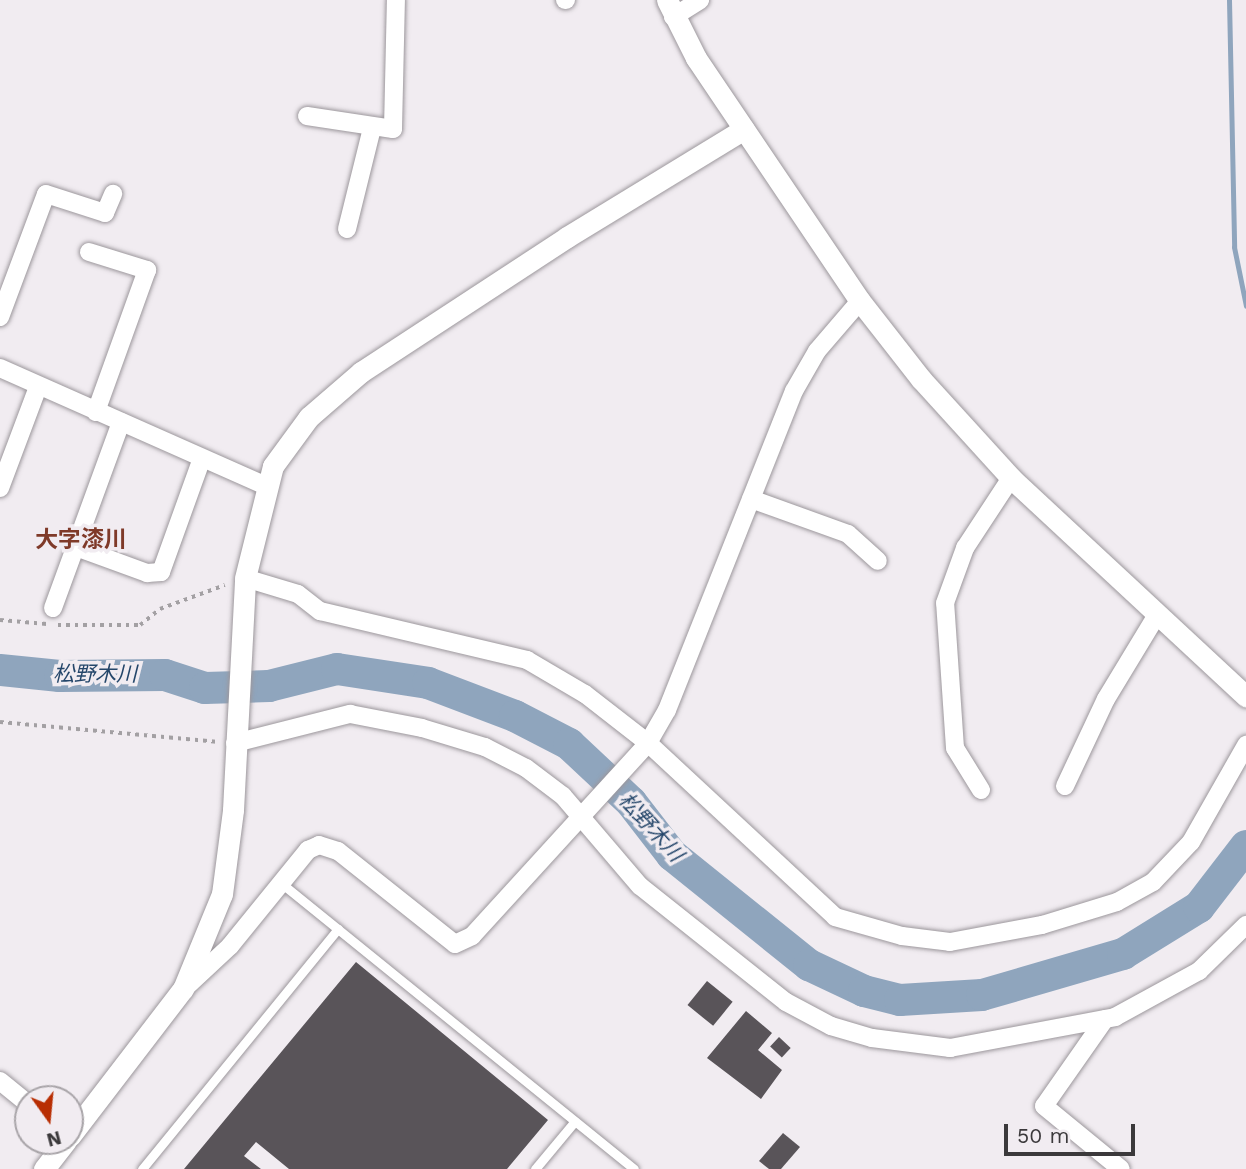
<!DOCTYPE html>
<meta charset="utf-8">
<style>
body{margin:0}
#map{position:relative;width:1246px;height:1169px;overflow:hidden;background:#f1ecf1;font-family:"Work Sans","Noto Sans JP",sans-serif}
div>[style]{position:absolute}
.stream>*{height:5px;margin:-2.5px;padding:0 2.5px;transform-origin:2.5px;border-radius:2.5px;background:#8fa5bd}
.river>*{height:32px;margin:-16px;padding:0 16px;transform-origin:16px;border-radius:16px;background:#8fa5bd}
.building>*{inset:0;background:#595459;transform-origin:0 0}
.path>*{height:3.5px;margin-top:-1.75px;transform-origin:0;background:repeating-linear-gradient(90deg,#a3a0a3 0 3.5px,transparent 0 8.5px)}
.roads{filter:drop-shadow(0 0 2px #9c979c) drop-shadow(0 0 2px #9c979c)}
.service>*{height:9px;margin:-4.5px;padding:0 4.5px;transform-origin:4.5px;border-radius:4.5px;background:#fff}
.minor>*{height:18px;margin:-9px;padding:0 9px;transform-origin:9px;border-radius:9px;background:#fff}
.tertiary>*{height:21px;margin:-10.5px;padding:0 10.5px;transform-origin:10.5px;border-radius:10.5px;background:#fff}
span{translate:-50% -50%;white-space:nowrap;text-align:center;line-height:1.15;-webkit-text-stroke:7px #f1ecf1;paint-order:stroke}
.water-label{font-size:21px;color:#24466a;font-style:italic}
.quarter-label{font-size:23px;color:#7f3a29;font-weight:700}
.north{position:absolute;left:14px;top:1085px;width:70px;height:70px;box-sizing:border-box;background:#f1ecf1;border:2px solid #a8a4a8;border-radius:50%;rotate:165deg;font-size:19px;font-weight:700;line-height:28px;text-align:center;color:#3b393b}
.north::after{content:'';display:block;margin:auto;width:24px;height:32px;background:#b82e03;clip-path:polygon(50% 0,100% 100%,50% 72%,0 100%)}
.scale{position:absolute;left:1004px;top:1124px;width:131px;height:32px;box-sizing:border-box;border:4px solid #3b393b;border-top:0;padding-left:9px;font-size:21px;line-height:24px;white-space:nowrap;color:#3b393b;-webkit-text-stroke:5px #f1ecf1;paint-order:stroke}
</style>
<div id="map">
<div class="stream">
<i style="left:1229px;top:0;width:247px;rotate:88.8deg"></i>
<i style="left:1234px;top:247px;width:60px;rotate:78.5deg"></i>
</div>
<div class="river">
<i style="left:0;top:670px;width:60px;rotate:5.7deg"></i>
<i style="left:60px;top:676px;width:105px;rotate:-0.5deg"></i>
<i style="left:165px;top:675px;width:42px;rotate:18deg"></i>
<i style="left:205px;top:688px;width:64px;rotate:-1.8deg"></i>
<i style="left:269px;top:686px;width:70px;rotate:-14deg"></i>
<i style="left:337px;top:669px;width:92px;rotate:8.7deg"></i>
<i style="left:428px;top:683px;width:93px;rotate:20.8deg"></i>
<i style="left:515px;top:716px;width:61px;rotate:27.4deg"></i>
<i style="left:569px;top:744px;width:85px;rotate:43.1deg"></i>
<i style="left:631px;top:802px;width:67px;rotate:52.3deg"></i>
<i style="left:672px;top:855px;width:176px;rotate:38.8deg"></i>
<i style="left:809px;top:965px;width:61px;rotate:25.3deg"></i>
<i style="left:864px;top:991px;width:37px;rotate:14deg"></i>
<i style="left:900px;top:1000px;width:82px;rotate:-3.5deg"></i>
<i style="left:982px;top:995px;width:147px;rotate:-16.2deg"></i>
<i style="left:1123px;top:954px;width:89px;rotate:-31.7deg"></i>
<i style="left:1199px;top:907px;width:77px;rotate:-52.4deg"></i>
</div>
<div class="building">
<i style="clip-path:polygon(356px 962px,548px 1120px,507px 1169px,289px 1169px,256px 1142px,244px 1156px,261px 1169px,184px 1169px)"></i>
<i style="left:707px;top:981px;width:33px;height:31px;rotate:39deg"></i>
<i style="clip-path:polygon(746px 1011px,772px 1033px,758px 1050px,782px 1070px,761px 1099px,707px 1058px)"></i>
<i style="left:779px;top:1037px;width:16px;height:13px;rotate:43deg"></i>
<i style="clip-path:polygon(783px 1133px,800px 1147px,781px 1169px,769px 1169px,759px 1161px)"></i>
</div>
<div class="path">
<i style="left:0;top:620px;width:47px;rotate:4.9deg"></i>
<i style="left:58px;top:625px;width:82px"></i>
<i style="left:140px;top:625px;width:26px;rotate:-39deg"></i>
<i style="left:160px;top:609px;width:69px;rotate:-20.3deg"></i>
<i style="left:0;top:722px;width:220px;rotate:5.2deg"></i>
</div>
<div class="roads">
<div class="service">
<i style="left:281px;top:883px;width:454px;rotate:39deg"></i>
<i style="left:142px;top:1169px;width:310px;rotate:-50.8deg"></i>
<i style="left:535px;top:1169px;width:62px;rotate:-50.2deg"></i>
</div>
<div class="minor">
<i style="left:565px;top:0;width:1px"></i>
<i style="left:673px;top:17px;width:32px;rotate:-32deg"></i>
<i style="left:307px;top:116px;width:87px;rotate:8.6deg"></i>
<i style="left:393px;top:129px;width:129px;rotate:-88.7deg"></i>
<i style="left:347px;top:229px;width:104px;rotate:-76.1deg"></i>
<i style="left:89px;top:252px;width:61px;rotate:17.2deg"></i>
<i style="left:147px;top:270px;width:151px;rotate:109.8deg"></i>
<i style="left:0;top:317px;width:131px;rotate:-69.5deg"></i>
<i style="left:46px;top:194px;width:62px;rotate:17.9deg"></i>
<i style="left:105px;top:213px;width:21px;rotate:-67deg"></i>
<i style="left:0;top:368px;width:293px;rotate:23.9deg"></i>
<i style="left:0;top:488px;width:108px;rotate:-69.4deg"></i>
<i style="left:751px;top:499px;width:103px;rotate:19.8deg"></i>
<i style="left:848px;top:534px;width:40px;rotate:42deg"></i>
<i style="left:76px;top:547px;width:76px;rotate:20.1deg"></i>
<i style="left:147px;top:573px;width:14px;rotate:-4deg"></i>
<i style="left:161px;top:572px;width:118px;rotate:-70.2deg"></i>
<i style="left:245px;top:578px;width:55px;rotate:16.8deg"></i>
<i style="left:298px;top:594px;width:28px;rotate:38deg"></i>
<i style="left:320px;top:611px;width:213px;rotate:13.3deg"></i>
<i style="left:527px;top:660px;width:67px;rotate:30.4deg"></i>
<i style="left:585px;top:694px;width:80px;rotate:37.9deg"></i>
<i style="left:648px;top:743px;width:255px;rotate:42.9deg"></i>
<i style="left:835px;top:917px;width:70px;rotate:15.8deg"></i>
<i style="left:902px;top:936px;width:48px;rotate:7.1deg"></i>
<i style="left:950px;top:942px;width:94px;rotate:-10.5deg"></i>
<i style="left:1042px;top:925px;width:78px;rotate:-17deg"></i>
<i style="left:1117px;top:902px;width:41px;rotate:-29.1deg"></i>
<i style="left:1153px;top:882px;width:55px;rotate:-46.5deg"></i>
<i style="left:1191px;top:842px;width:112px;rotate:-60.4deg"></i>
<i style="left:53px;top:608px;width:198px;rotate:-69.9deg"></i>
<i style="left:235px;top:743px;width:119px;rotate:-14.2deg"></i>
<i style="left:350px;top:714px;width:73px;rotate:11deg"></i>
<i style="left:422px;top:728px;width:66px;rotate:16.8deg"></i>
<i style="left:485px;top:747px;width:46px;rotate:27.1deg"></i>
<i style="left:526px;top:768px;width:46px;rotate:37.1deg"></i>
<i style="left:563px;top:796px;width:118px;rotate:49.5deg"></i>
<i style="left:640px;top:886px;width:186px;rotate:38.5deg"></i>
<i style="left:786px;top:1002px;width:51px;rotate:28.1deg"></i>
<i style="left:831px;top:1026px;width:43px;rotate:16.3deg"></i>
<i style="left:872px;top:1038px;width:79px;rotate:7.3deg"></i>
<i style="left:950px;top:1048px;width:168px;rotate:-10.6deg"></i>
<i style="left:1115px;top:1017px;width:96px;rotate:-28.7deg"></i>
<i style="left:1199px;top:971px;width:66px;rotate:-44.4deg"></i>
<i style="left:1065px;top:786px;width:96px;rotate:-64.8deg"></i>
<i style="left:1106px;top:699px;width:100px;rotate:-58.8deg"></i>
<i style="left:981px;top:790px;width:49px;rotate:-121.8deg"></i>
<i style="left:955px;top:748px;width:145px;rotate:-93.9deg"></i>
<i style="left:945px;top:603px;width:59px;rotate:-70deg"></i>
<i style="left:965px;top:548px;width:84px;rotate:-56.7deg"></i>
<i style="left:185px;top:988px;width:62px;rotate:-43deg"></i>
<i style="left:230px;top:946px;width:124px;rotate:-50.9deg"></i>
<i style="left:308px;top:850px;width:12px;rotate:-24deg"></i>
<i style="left:319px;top:845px;width:20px;rotate:18deg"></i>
<i style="left:338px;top:851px;width:149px;rotate:38.5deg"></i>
<i style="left:455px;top:944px;width:19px;rotate:-25deg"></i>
<i style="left:472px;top:936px;width:261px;rotate:-47.6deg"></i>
<i style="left:648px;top:743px;width:38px;rotate:-60deg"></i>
<i style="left:667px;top:710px;width:343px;rotate:-68.3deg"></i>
<i style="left:794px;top:391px;width:46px;rotate:-60.1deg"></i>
<i style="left:817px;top:351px;width:66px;rotate:-49.3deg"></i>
<i style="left:1105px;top:1019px;width:106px;rotate:125deg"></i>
<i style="left:1044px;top:1106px;width:99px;rotate:39.3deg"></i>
<i style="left:0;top:1081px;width:36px;rotate:39deg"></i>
</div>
<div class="tertiary">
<i style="left:667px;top:0;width:65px;rotate:63.4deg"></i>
<i style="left:696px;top:58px;width:293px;rotate:56deg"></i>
<i style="left:860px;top:301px;width:99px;rotate:52deg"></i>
<i style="left:921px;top:379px;width:134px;rotate:47.7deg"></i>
<i style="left:1011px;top:478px;width:321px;rotate:42.9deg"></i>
<i style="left:70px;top:1136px;width:185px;rotate:-52.5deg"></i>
<i style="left:183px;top:989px;width:103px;rotate:-67.7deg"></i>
<i style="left:222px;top:894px;width:85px;rotate:-82.5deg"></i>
<i style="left:233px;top:810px;width:232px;rotate:-87deg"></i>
<i style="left:245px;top:578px;width:115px;rotate:-76deg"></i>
<i style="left:273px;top:466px;width:61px;rotate:-53.7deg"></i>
<i style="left:309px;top:417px;width:69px;rotate:-40.9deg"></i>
<i style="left:361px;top:372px;width:246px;rotate:-33.2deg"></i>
<i style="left:567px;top:237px;width:207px;rotate:-31.4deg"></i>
<i style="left:44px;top:1169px;width:36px;rotate:-52deg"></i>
</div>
</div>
<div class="water-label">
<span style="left:95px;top:674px">松野木川</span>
<span style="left:651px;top:827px;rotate:48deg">松野木川</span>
</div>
<div class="quarter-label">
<span style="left:81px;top:540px">大字漆川</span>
</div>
<div class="north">N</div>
<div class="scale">50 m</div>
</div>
